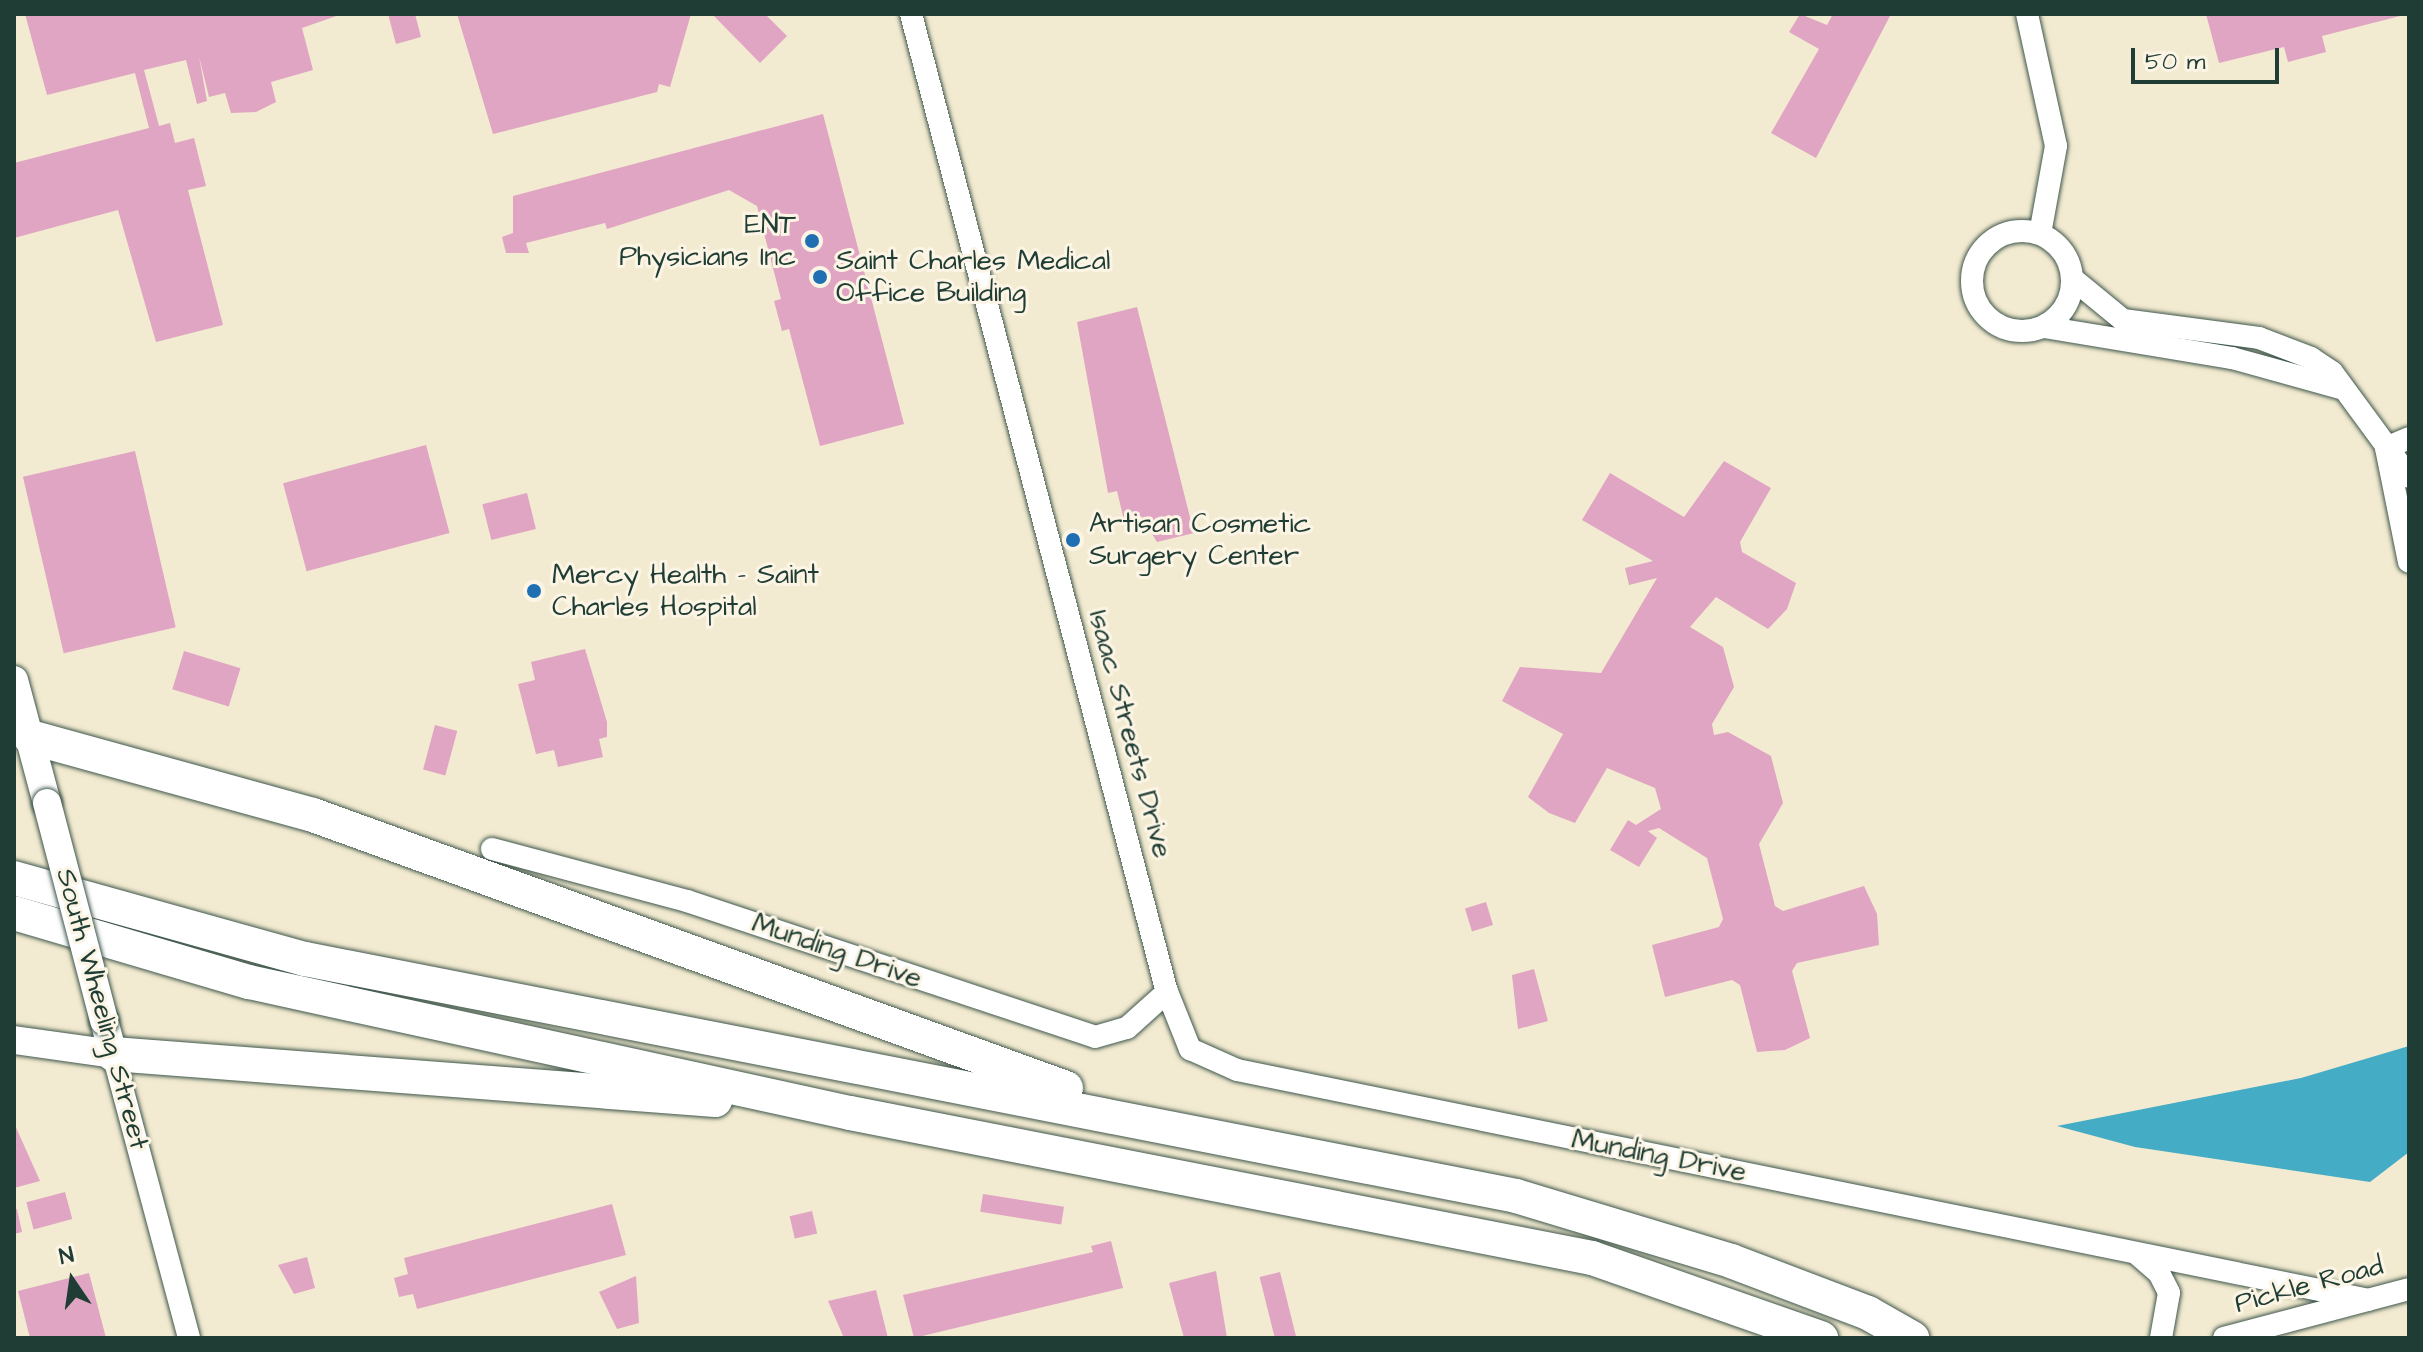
<!DOCTYPE html>
<style>
body{margin:0}
#map{position:relative;width:2423px;height:1352px;overflow:hidden;background:#f3ebd1;font-family:"Architects Daughter",sans-serif}
div>[style]{position:absolute}
.water>*{inset:0;background:#44acc4}
.building>*{inset:0;background:#dfa5c2;transform-origin:0 0}
.roads{filter:drop-shadow(0 0 2px #3f574c) drop-shadow(0 0 2px #3f574c)}
.minor>*{height:22px;margin:-11px;padding:0 11px;transform-origin:11px;border-radius:11px;background:#fff}
.minor>.ring{margin:-11px;padding:0;box-sizing:content-box;background:none;border:22px solid #fff;border-radius:50%}
.major>*{height:28px;margin:-14px;padding:0 14px;transform-origin:14px;border-radius:14px;background:#fff}
.highway>*{height:34px;margin:-17px;padding:0 17px;transform-origin:17px;border-radius:17px;background:#fff}
.bridges{filter:drop-shadow(0 0 2px #3f574c) drop-shadow(0 0 2px #3f574c)}
.major-bridge>*{height:28px;margin:-14px;padding:0 14px;transform-origin:14px;border-radius:14px;background:#fff}
.dots>*{width:22px;height:22px;translate:-50% -50%;box-sizing:border-box;border:4px solid #fcf5e5;border-radius:50%}
span{translate:-50% -50%;white-space:nowrap;text-align:center;line-height:1.15;-webkit-text-stroke:6px #fcf5e5;paint-order:stroke}
.poi-label{font-size:28px;color:#1f3d34}
.right{translate:-100% -50%;text-align:right}
.left{translate:0 -50%;text-align:left}
.street-label{font-size:28px;color:#1f3d34}
.frame{position:absolute;inset:0;border:16px solid #1f3d34;pointer-events:none}
.north{position:absolute;left:32px;top:1240px;width:80px;height:80px;-webkit-text-stroke:6px #fcf5e5;paint-order:stroke;rotate:347deg;font-size:22px;font-weight:700;line-height:32px;text-align:center;color:#1f3d34}
.north::after{content:'';display:block;margin:auto;width:28px;height:36px;background:#1f3d34;clip-path:polygon(50% 0,100% 100%,50% 72%,0 100%)}
.scale{position:absolute;left:2131px;top:48px;width:148px;height:36px;box-sizing:border-box;border:4px solid #1f3d34;border-top:0;padding-left:10px;font-size:24px;line-height:28px;white-space:nowrap;color:#1f3d34;-webkit-text-stroke:6px #fcf5e5;paint-order:stroke}
</style>
<div id="map">
<div class="water">
<i style="clip-path:polygon(2409px 1046px,2409px 1152px,2370px 1182px,2135px 1147px,2057px 1126px,2301px 1078px)"></i>
</div>
<div class="building">
<i style="clip-path:polygon(25px 14px,342px 14px,302px 28px,313px 70px,271px 82px,276px 102px,256px 112px,231px 113px,225px 93px,209px 97px,199px 56px,207px 101px,197px 104px,186px 60px,144px 70px,159px 126px,170px 123px,175px 143px,194px 138px,206px 186px,188px 190px,223px 325px,156px 342px,118px 210px,14px 238px,14px 163px,149px 128px,135px 73px,47px 95px)"></i>
<i style="clip-path:polygon(388px 14px,415px 14px,421px 37px,396px 44px)"></i>
<i style="clip-path:polygon(457px 14px,691px 14px,670px 87px,659px 84px,657px 92px,493px 134px)"></i>
<i style="clip-path:polygon(712px 14px,765px 14px,787px 36px,760px 63px)"></i>
<i style="clip-path:polygon(1800px 14px,1827px 25px,1833px 14px,1891px 14px,1816px 158px,1771px 133px,1819px 49px,1789px 32px)"></i>
<i style="clip-path:polygon(2206px 14px,2404px 14px,2404px 15px,2322px 36px,2326px 52px,2288px 62px,2284px 47px,2219px 63px)"></i>
<i style="clip-path:polygon(823px 114px,904px 424px,820px 446px,789px 329px,782px 331px,774px 301px,781px 299px,757px 206px,729px 190px,607px 229px,605px 223px,526px 243px,529px 253px,506px 253px,502px 237px,513px 233px,513px 196px)"></i>
<i style="clip-path:polygon(1137px 307px,1194px 533px,1157px 542px,1141px 516px,1124px 520px,1117px 491px,1108px 493px,1077px 322px)"></i>
<i style="left:426px;top:445px;width:91px;height:148px;rotate:75deg"></i>
<i style="left:135px;top:451px;width:181px;height:115px;rotate:77deg"></i>
<i style="clip-path:polygon(1724px 461px,1771px 488px,1740px 542px,1742px 552px,1796px 583px,1787px 609px,1768px 629px,1716px 597px,1690px 627px,1723px 647px,1734px 687px,1712px 724px,1714px 735px,1728px 732px,1771px 756px,1783px 803px,1759px 844px,1775px 906px,1783px 911px,1864px 886px,1877px 914px,1879px 945px,1797px 963px,1792px 971px,1810px 1038px,1785px 1050px,1757px 1052px,1740px 985px,1732px 980px,1665px 997px,1652px 945px,1719px 927px,1723px 919px,1707px 858px,1659px 828px,1648px 831px,1657px 838px,1639px 867px,1610px 850px,1628px 820px,1636px 825px,1661px 809px,1655px 788px,1607px 768px,1575px 823px,1549px 813px,1528px 797px,1563px 734px,1502px 701px,1520px 667px,1601px 673px,1657px 578px,1629px 585px,1625px 568px,1653px 561px,1582px 520px,1610px 473px,1684px 517px)"></i>
<i style="left:527px;top:493px;width:37px;height:46px;rotate:76deg"></i>
<i style="clip-path:polygon(585px 649px,607px 722px,607px 737px,599px 739px,603px 757px,558px 767px,554px 750px,536px 754px,518px 684px,535px 680px,531px 662px)"></i>
<i style="left:184px;top:651px;width:59px;height:40px;rotate:17deg"></i>
<i style="left:435px;top:725px;width:23px;height:46px;rotate:15deg"></i>
<i style="left:1486px;top:902px;width:24px;height:22px;rotate:73deg"></i>
<i style="clip-path:polygon(1534px 969px,1548px 1021px,1518px 1029px,1512px 975px)"></i>
<i style="clip-path:polygon(14px 1123px,40px 1181px,14px 1188px)"></i>
<i style="left:65px;top:1192px;width:28px;height:40px;rotate:75deg"></i>
<i style="left:983px;top:1194px;width:82px;height:18px;rotate:9deg"></i>
<i style="clip-path:polygon(612px 1204px,626px 1255px,417px 1309px,413px 1294px,399px 1297px,394px 1278px,408px 1274px,404px 1258px)"></i>
<i style="clip-path:polygon(17px 1209px,22px 1232px,14px 1234px,14px 1210px)"></i>
<i style="left:812px;top:1211px;width:23px;height:23px;rotate:77deg"></i>
<i style="clip-path:polygon(1111px 1241px,1123px 1288px,914px 1338px,903px 1295px,1093px 1252px,1091px 1246px)"></i>
<i style="clip-path:polygon(307px 1257px,315px 1288px,294px 1294px,278px 1265px)"></i>
<i style="clip-path:polygon(1216px 1271px,1227px 1338px,1184px 1338px,1169px 1283px)"></i>
<i style="left:1280px;top:1272px;width:68px;height:21px;rotate:76deg"></i>
<i style="clip-path:polygon(89px 1273px,106px 1338px,30px 1338px,18px 1291px)"></i>
<i style="clip-path:polygon(636px 1276px,639px 1323px,617px 1329px,599px 1292px)"></i>
<i style="clip-path:polygon(876px 1290px,888px 1338px,844px 1338px,828px 1301px)"></i>
</div>
<div class="roads">
<div class="minor">
<i style="left:911px;top:14px;width:1008px;rotate:75.34deg"></i>
<i style="left:1166px;top:989px;width:65px;rotate:68.2deg"></i>
<i style="left:1190px;top:1049px;width:51px;rotate:24.1deg"></i>
<i style="left:1237px;top:1070px;width:1154px;rotate:11.49deg"></i>
<i style="left:2027px;top:14px;width:135px;rotate:77.6deg"></i>
<i style="left:2056px;top:146px;width:89px;rotate:100.3deg"></i>
<i class="ring" style="left:1972px;top:231px;width:78px;height:78px"></i>
<i style="left:2073px;top:279px;width:65px;rotate:39.4deg"></i>
<i style="left:2123px;top:320px;width:137px;rotate:7.5deg"></i>
<i style="left:2259px;top:338px;width:56px;rotate:21deg"></i>
<i style="left:2311px;top:358px;width:25px;rotate:34deg"></i>
<i style="left:2332px;top:372px;width:130px;rotate:53.7deg"></i>
<i style="left:2044px;top:327px;width:191px;rotate:9.4deg"></i>
<i style="left:2232px;top:358px;width:112px;rotate:15.5deg"></i>
<i style="left:2386px;top:448px;width:116px;rotate:78.6deg"></i>
<i style="left:2386px;top:448px;width:25px;rotate:-23deg"></i>
<i style="left:492px;top:849px;width:202px;rotate:14.9deg"></i>
<i style="left:687px;top:901px;width:430px;rotate:18.4deg"></i>
<i style="left:1095px;top:1037px;width:33px;rotate:-16deg"></i>
<i style="left:1127px;top:1028px;width:54px;rotate:-42deg"></i>
<i style="left:113px;top:1054px;width:294px;rotate:75deg"></i>
<i style="left:2137px;top:1254px;width:29px;rotate:41deg"></i>
<i style="left:2159px;top:1273px;width:22px;rotate:63deg"></i>
<i style="left:2169px;top:1293px;width:46px;rotate:100.1deg"></i>
<i style="left:2224px;top:1338px;width:191px;rotate:-14.8deg"></i>
</div>
<div class="major">
<i style="left:14px;top:680px;width:127px;rotate:75deg"></i>
<i style="left:14px;top:1040px;width:100px;rotate:8deg"></i>
<i style="left:113px;top:1054px;width:34px;rotate:-105deg"></i>
</div>
<div class="highway">
<i style="left:30px;top:737px;width:294px;rotate:15.4deg"></i>
<i style="left:313px;top:815px;width:801px;rotate:19.93deg"></i>
<i style="left:14px;top:878px;width:302px;rotate:15.6deg"></i>
<i style="left:305px;top:959px;width:1234px;rotate:11.07deg"></i>
<i style="left:1516px;top:1196px;width:225px;rotate:16.8deg"></i>
<i style="left:1731px;top:1261px;width:147px;rotate:20.8deg"></i>
<i style="left:1868px;top:1313px;width:51px;rotate:29.6deg"></i>
<i style="left:14px;top:913px;width:245px;rotate:16.4deg"></i>
<i style="left:249px;top:982px;width:615px;rotate:12.3deg"></i>
<i style="left:850px;top:1113px;width:756px;rotate:11.06deg"></i>
<i style="left:1592px;top:1258px;width:243px;rotate:19.3deg"></i>
<i style="left:113px;top:1054px;width:604px;rotate:4.37deg"></i>
</div>
</div>
<div class="bridges">
<div class="major-bridge">
<i style="left:47px;top:803px;width:225px;rotate:75.3deg"></i>
</div>
</div>
<div class="dots">
<i style="left:812px;top:241px;background:#1f6fb2"></i>
<i style="left:820px;top:277px;background:#1f6fb2"></i>
<i style="left:1073px;top:540px;background:#1f6fb2"></i>
<i style="left:534px;top:591px;background:#1f6fb2"></i>
</div>
<div class="poi-label">
<span class="right" style="left:796px;top:241px">ENT<br>Physicians Inc</span>
<span class="left" style="left:836px;top:277px">Saint Charles Medical<br>Office Building</span>
<span class="left" style="left:1089px;top:540px">Artisan Cosmetic<br>Surgery Center</span>
<span class="left" style="left:552px;top:591px">Mercy Health - Saint<br>Charles Hospital</span>
</div>
<div class="street-label">
<span style="left:1130px;top:734px;rotate:75deg">Isaac Streets Drive</span>
<span style="left:837px;top:951px;rotate:19deg">Munding Drive</span>
<span style="left:102px;top:1009px;rotate:75deg">South Wheeling Street</span>
<span style="left:1659px;top:1156px;rotate:11deg">Munding Drive</span>
<span style="left:2309px;top:1285px;rotate:-15deg">Pickle Road</span>
</div>
<div class="frame"></div>
<div class="north">N</div>
<div class="scale">50 m</div>
</div>
